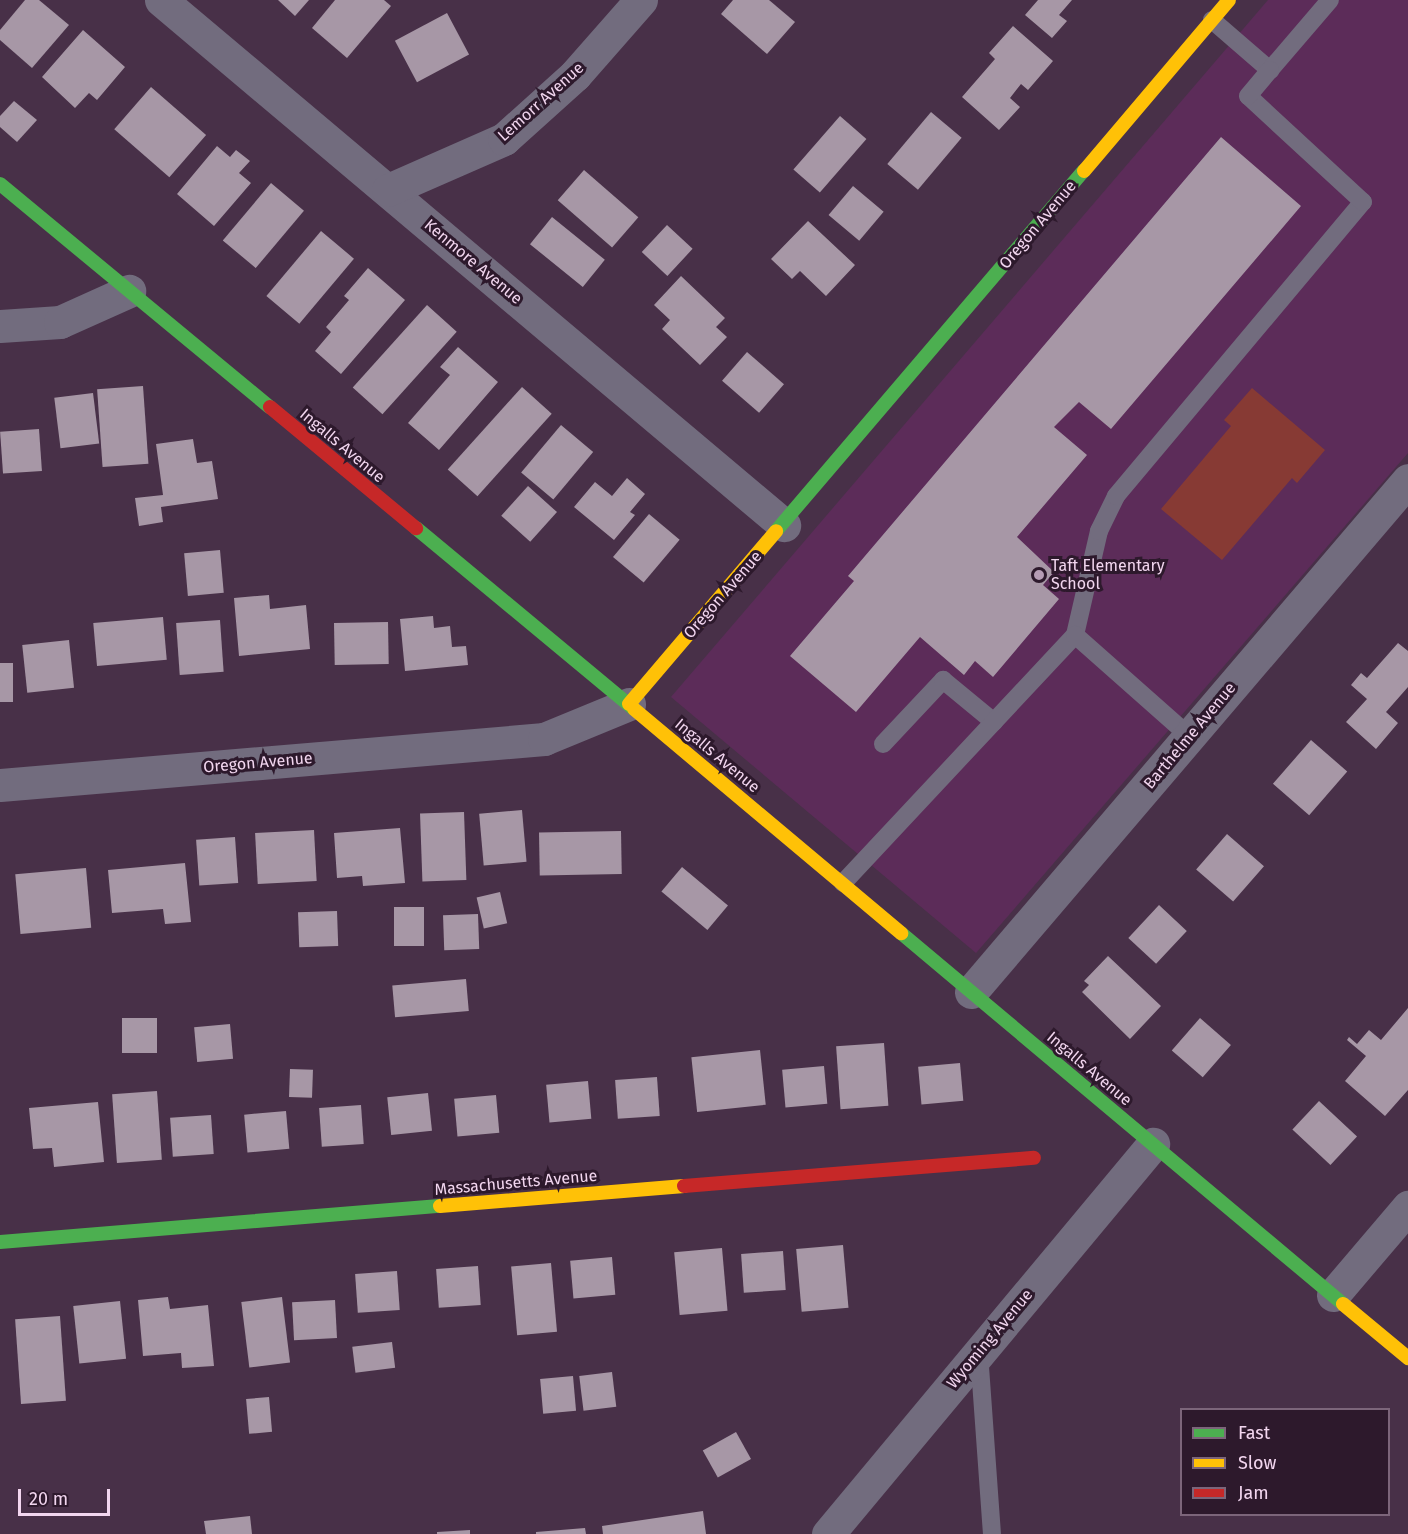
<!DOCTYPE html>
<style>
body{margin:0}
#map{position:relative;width:1408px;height:1534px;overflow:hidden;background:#483048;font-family:"Fira Sans",sans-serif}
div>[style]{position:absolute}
.built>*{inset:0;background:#5c2c59}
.green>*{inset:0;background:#873a34}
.building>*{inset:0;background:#a797a6;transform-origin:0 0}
.lane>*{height:18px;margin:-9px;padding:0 9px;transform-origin:9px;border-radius:9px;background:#726c7e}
.street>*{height:33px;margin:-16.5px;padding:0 16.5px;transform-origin:16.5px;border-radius:16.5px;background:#726c7e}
.fast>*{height:14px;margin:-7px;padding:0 7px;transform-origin:7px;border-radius:7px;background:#4caf50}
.slow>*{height:14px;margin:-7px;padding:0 7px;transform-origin:7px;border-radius:7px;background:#ffc107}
.jam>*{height:14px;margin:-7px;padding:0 7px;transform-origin:7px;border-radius:7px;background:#c62828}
.dots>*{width:16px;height:16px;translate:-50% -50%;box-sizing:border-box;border:3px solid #2d192c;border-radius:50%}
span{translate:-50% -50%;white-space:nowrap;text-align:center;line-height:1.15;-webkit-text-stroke:6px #2d192c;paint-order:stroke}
.street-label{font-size:16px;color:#f2d6ef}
.poi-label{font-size:16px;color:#f2d6ef}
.left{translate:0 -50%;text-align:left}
.legend{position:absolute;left:1180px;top:1408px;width:210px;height:108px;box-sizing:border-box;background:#2d192c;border:2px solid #7c657a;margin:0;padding:8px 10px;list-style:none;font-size:18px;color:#f2d6ef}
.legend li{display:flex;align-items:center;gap:12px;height:30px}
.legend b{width:30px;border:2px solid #7c657a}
.scale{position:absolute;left:18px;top:1489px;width:92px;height:27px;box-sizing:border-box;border:3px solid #f2d6ef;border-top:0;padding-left:8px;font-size:18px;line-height:21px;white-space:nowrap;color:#f2d6ef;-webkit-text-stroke:4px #2d192c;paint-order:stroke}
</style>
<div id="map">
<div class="built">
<i style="clip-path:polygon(1268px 0,1408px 0,1408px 453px,976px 953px,671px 697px)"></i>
</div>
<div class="green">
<i style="clip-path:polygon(1252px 388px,1325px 450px,1297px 483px,1292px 478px,1222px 560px,1161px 509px,1231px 426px,1224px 420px)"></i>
</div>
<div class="building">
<i style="clip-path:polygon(25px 0,39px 0,69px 25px,32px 68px,0 40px,0 30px)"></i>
<i style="clip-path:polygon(278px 0,309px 0,295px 16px)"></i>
<i style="clip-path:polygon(335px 0,384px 0,391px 6px,347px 58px,312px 28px)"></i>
<i style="clip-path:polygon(733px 0,769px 0,795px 22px,767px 54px,721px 14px)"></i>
<i style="clip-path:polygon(1038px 0,1072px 0,1059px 15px,1067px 21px,1052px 38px,1025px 15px)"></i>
<i style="left:447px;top:13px;width:47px;height:59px;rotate:62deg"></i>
<i style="clip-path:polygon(1013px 26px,1053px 61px,1028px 90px,1021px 84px,1010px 98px,1020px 107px,999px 130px,962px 97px,995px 59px,989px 53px)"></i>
<i style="clip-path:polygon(83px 30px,125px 67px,97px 100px,89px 93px,75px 108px,42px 77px)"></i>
<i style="left:151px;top:87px;width:73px;height:56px;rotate:41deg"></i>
<i style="clip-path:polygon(14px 101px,37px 120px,17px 142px,0 127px,0 116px)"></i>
<i style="left:931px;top:112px;width:40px;height:68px;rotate:40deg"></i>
<i style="left:840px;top:116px;width:35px;height:71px;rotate:41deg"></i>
<i style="clip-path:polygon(1221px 137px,1301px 206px,1111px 429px,1079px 402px,1054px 427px,1087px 455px,1017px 537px,1054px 572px,1043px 585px,1059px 599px,993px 677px,975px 661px,964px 675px,920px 637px,856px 712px,790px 656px,854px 581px,848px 576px)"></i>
<i style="clip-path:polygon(217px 146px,230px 157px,236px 150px,250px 161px,239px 173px,251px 183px,214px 226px,177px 194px)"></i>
<i style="left:584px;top:170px;width:72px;height:40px;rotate:41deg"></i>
<i style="left:271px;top:183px;width:43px;height:75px;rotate:40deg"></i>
<i style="left:853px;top:186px;width:40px;height:38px;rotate:40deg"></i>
<i style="left:552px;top:217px;width:68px;height:35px;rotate:39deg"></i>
<i style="clip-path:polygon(808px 221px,855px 265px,826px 296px,800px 271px,792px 279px,771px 259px)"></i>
<i style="left:667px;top:225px;width:35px;height:37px;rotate:43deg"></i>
<i style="left:321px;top:231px;width:43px;height:85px;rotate:40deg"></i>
<i style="clip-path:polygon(368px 268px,405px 300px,341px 374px,315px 351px,331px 332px,326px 327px,349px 300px,344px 296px)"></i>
<i style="clip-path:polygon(681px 276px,725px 318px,716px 327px,727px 337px,700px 365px,662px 329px,670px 320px,654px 305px)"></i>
<i style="left:427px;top:305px;width:40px;height:111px;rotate:42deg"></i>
<i style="clip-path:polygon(458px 347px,498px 382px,439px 450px,408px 423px,450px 375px,440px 367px)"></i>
<i style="left:747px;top:352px;width:49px;height:38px;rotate:41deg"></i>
<i style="left:143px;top:386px;width:78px;height:46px;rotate:86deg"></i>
<i style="left:522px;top:387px;width:40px;height:111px;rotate:42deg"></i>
<i style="left:93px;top:393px;width:51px;height:39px;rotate:83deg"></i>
<i style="left:561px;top:425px;width:42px;height:62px;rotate:40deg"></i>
<i style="left:39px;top:429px;width:42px;height:39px;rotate:86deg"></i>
<i style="clip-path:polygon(193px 439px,197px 463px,212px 461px,218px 499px,161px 507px,163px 522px,139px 526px,135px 498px,163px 495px,156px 444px)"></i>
<i style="clip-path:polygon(627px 478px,645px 494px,630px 512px,635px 515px,614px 540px,574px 507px,595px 482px,612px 496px)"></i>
<i style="left:528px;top:486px;width:39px;height:40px;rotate:42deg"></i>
<i style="left:649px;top:514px;width:40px;height:56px;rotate:40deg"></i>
<i style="left:220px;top:550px;width:43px;height:36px;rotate:85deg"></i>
<i style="clip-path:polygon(269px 595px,270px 609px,306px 605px,310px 649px,239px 656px,234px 598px)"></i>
<i style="clip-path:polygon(433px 616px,434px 628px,450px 626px,452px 647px,466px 646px,468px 665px,405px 671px,400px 619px)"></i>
<i style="left:163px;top:617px;width:43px;height:70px;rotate:85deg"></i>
<i style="left:220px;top:620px;width:52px;height:44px;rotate:86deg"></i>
<i style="left:388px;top:622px;width:42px;height:54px;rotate:89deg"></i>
<i style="left:69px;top:640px;width:48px;height:47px;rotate:84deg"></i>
<i style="clip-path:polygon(1398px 643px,1408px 651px,1408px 687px,1386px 712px,1398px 723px,1376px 749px,1346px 722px,1367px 699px,1351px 685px,1361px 673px,1367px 678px)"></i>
<i style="left:0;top:663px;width:13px;height:39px"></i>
<i style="left:1311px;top:740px;width:48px;height:58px;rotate:41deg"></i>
<i style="left:522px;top:810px;width:52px;height:43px;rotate:85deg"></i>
<i style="left:464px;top:812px;width:68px;height:44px;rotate:88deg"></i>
<i style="clip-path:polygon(400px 828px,405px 883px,363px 886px,362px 876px,337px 878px,334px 833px)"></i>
<i style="left:314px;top:830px;width:51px;height:59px;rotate:87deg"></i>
<i style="left:621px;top:831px;width:43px;height:82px;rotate:89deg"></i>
<i style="left:1227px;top:834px;width:49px;height:47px;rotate:41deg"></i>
<i style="left:235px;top:837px;width:46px;height:39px;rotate:86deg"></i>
<i style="clip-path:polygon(185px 863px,191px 922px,165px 924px,163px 909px,112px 913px,108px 870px)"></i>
<i style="left:682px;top:867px;width:60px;height:32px;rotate:40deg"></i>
<i style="left:86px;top:868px;width:60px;height:71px;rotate:85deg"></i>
<i style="left:500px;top:892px;width:32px;height:24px;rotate:77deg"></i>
<i style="left:1159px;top:905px;width:38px;height:45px;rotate:43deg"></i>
<i style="left:394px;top:907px;width:30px;height:39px"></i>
<i style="left:337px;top:911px;width:35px;height:39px;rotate:88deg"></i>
<i style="left:478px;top:914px;width:35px;height:35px;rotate:88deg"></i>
<i style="clip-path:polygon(1108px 956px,1161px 1006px,1130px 1039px,1082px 992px,1089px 985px,1084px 981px)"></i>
<i style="left:466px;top:979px;width:32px;height:74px;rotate:85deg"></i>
<i style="clip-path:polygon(1408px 1008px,1408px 1090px,1385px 1116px,1345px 1081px,1366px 1056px,1347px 1040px,1349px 1037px,1357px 1044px,1369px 1030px,1381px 1040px)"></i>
<i style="left:122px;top:1018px;width:35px;height:35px"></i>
<i style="left:1200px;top:1018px;width:41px;height:43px;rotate:41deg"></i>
<i style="left:230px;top:1024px;width:35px;height:36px;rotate:85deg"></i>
<i style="left:884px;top:1043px;width:63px;height:48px;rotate:86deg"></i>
<i style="left:760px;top:1050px;width:55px;height:69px;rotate:84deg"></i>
<i style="left:960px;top:1063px;width:38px;height:42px;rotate:85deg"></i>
<i style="left:824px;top:1066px;width:38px;height:42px;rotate:85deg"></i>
<i style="left:290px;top:1069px;width:23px;height:28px;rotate:2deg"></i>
<i style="left:657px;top:1077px;width:39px;height:42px;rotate:86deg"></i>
<i style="left:588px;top:1081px;width:38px;height:42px;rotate:85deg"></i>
<i style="left:157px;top:1091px;width:69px;height:45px;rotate:86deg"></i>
<i style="left:428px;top:1093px;width:38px;height:41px;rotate:84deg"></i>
<i style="left:496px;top:1095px;width:38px;height:42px;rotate:85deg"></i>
<i style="left:1319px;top:1101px;width:52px;height:39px;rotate:43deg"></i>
<i style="clip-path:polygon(98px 1102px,104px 1162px,54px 1167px,52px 1148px,33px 1149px,29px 1108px)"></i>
<i style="left:361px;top:1105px;width:39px;height:42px;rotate:86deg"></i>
<i style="left:286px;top:1111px;width:38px;height:42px;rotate:85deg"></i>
<i style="left:211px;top:1115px;width:39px;height:41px;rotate:86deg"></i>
<i style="left:843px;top:1245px;width:63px;height:47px;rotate:85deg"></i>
<i style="left:722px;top:1248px;width:63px;height:48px;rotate:85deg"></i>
<i style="left:783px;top:1251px;width:39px;height:42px;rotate:86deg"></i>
<i style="left:612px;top:1257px;width:38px;height:42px;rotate:85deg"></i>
<i style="left:551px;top:1263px;width:69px;height:40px;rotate:85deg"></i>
<i style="left:478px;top:1266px;width:39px;height:42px;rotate:86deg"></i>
<i style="left:397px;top:1271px;width:39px;height:42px;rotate:86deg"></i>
<i style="clip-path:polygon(168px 1297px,170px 1309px,208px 1305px,214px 1366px,182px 1368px,181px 1353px,143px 1356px,138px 1300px)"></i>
<i style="left:282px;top:1297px;width:66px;height:41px;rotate:83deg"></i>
<i style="left:335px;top:1300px;width:38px;height:43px;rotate:87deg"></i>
<i style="left:120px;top:1301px;width:58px;height:47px;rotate:84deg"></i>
<i style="left:60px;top:1316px;width:85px;height:45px;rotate:86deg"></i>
<i style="left:392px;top:1342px;width:26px;height:40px;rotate:83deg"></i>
<i style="left:612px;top:1372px;width:35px;height:33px;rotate:83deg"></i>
<i style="left:573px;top:1376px;width:35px;height:33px;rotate:85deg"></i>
<i style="left:269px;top:1397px;width:35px;height:23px;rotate:85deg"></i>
<i style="left:736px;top:1432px;width:31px;height:38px;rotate:61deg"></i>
<i style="clip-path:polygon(703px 1511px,706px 1534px,603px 1534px,602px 1526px)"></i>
<i style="clip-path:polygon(250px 1516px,252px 1534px,206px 1534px,204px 1521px)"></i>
<i style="clip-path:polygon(585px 1528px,586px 1534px,536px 1534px,536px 1532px)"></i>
<i style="clip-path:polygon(470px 1530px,470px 1534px,437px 1534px,437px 1532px)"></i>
</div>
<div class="lane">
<i style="left:1212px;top:20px;width:77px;rotate:40.8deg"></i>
<i style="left:1270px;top:70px;width:92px;rotate:-49.4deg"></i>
<i style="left:1075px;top:635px;width:107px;rotate:-77deg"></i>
<i style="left:1099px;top:531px;width:39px;rotate:-64deg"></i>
<i style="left:1116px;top:496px;width:384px;rotate:-50deg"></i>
<i style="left:1363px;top:202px;width:156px;rotate:-137.3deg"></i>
<i style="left:1248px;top:96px;width:34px;rotate:-50deg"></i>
<i style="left:883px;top:744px;width:88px;rotate:-46.8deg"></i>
<i style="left:943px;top:680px;width:66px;rotate:39.5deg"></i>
<i style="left:843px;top:883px;width:340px;rotate:-46.9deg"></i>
<i style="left:1075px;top:635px;width:152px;rotate:41.5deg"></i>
<i style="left:979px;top:1353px;width:181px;rotate:85.9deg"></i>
</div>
<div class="street">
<i style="left:161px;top:0;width:815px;rotate:40.12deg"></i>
<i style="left:388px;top:190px;width:127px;rotate:-23.7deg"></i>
<i style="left:504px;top:139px;width:96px;rotate:-42deg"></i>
<i style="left:575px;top:75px;width:100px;rotate:-48.7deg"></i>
<i style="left:0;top:326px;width:60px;rotate:-3.8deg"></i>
<i style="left:60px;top:322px;width:76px;rotate:-24.2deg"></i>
<i style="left:0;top:785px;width:546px;rotate:-4.83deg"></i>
<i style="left:544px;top:739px;width:92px;rotate:-22.4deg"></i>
<i style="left:971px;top:992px;width:673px;rotate:-49.52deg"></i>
<i style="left:1333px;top:1295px;width:116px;rotate:-49.6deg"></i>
<i style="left:828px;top:1534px;width:508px;rotate:-50.19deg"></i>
</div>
<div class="fast">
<i style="left:0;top:184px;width:350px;rotate:39.6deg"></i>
<i style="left:416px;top:528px;width:283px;rotate:39.7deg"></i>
<i style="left:776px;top:531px;width:474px;rotate:-49.5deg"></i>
<i style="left:901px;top:933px;width:577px;rotate:40.01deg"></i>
<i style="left:0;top:1242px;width:441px;rotate:-4.7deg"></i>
</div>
<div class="slow">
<i style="left:1084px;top:171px;width:224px;rotate:-49.7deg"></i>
<i style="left:629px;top:704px;width:227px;rotate:-49.6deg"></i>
<i style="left:634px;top:709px;width:349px;rotate:40deg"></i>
<i style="left:440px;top:1206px;width:245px;rotate:-4.7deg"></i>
<i style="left:1343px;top:1304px;width:85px;rotate:39.7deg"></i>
</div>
<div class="jam">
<i style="left:270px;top:407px;width:190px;rotate:39.7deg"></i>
<i style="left:684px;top:1186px;width:351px;rotate:-4.6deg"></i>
</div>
<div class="dots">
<i style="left:1039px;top:575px;background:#b69cb5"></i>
</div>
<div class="street-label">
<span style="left:541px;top:102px;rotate:-42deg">Lemorr Avenue</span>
<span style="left:1038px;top:225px;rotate:-50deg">Oregon Avenue</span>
<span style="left:473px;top:262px;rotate:40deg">Kenmore Avenue</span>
<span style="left:342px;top:446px;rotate:40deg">Ingalls Avenue</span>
<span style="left:723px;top:595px;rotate:-49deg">Oregon Avenue</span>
<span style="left:1190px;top:736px;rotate:-50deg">Barthelme Avenue</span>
<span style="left:717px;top:756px;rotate:40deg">Ingalls Avenue</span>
<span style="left:258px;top:763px;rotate:-5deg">Oregon Avenue</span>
<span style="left:1089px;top:1069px;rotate:40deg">Ingalls Avenue</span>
<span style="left:516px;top:1183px;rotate:-5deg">Massachusetts Avenue</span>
<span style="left:990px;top:1339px;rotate:-50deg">Wyoming Avenue</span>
</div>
<div class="poi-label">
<span class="left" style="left:1051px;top:575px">Taft Elementary<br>School</span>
</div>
<ul class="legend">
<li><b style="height:8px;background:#4caf50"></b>Fast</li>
<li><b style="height:8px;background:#ffc107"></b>Slow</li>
<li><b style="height:8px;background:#c62828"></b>Jam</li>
</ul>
<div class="scale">20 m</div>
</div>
